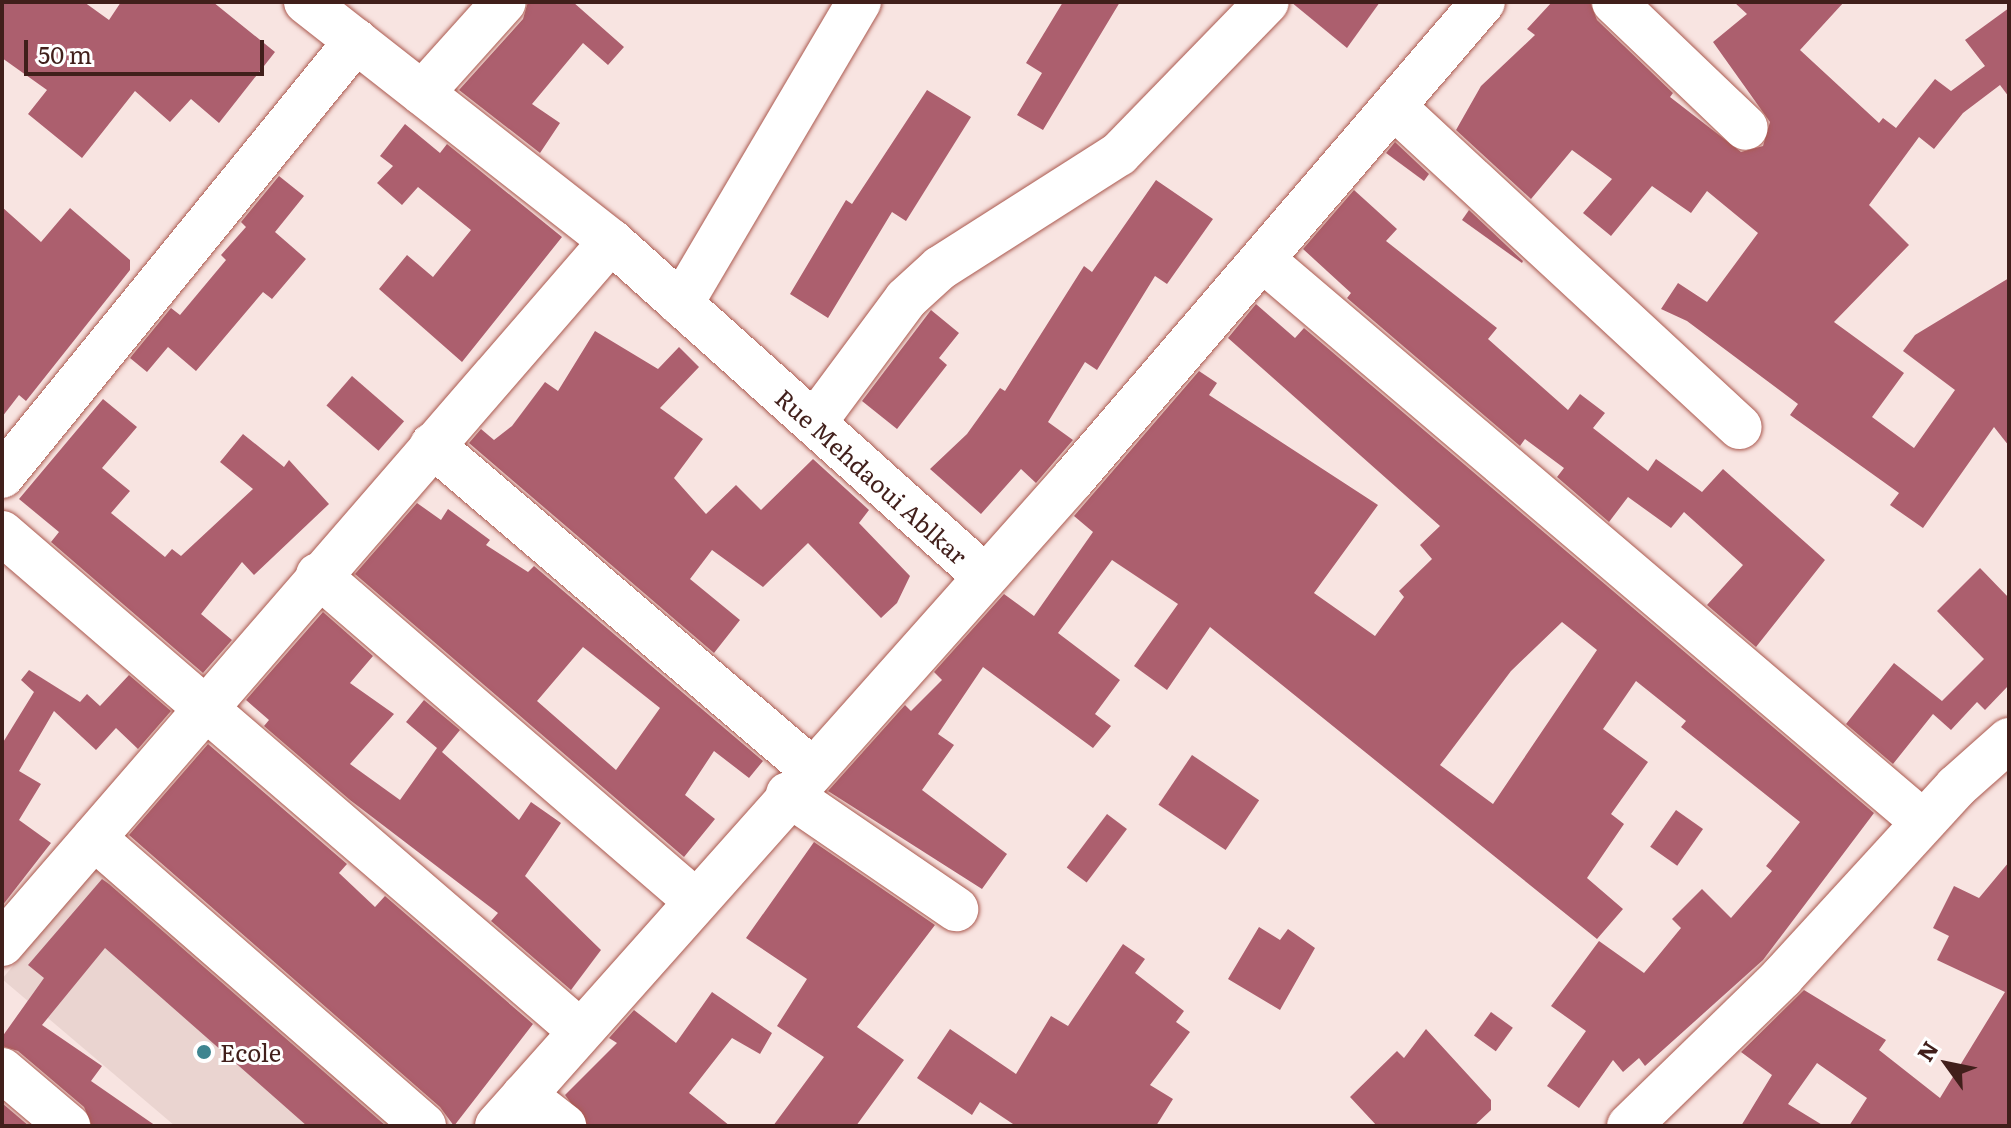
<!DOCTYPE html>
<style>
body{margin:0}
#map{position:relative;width:2011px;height:1128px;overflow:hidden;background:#f8e4e1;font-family:Literata,serif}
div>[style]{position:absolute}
.built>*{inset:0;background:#ead4d0}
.building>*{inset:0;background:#ac5f6e;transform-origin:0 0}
.roads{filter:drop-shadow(0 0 2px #aa594f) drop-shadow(0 0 2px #aa594f)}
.minor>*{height:44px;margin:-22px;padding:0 22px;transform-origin:22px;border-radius:22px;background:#fff}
.dots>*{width:22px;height:22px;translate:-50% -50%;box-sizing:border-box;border:4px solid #fff;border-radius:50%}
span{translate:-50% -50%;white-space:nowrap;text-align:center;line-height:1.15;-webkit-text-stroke:6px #fff;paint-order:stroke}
.street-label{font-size:24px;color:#411f1b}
.poi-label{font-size:24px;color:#411f1b}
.left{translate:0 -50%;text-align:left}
.frame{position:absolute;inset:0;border:4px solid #411f1b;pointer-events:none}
.north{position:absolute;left:1907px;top:1024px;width:80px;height:80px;-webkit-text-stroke:6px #fff;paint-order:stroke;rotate:303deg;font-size:22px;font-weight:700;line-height:32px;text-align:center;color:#411f1b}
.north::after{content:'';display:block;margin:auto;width:28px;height:36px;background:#411f1b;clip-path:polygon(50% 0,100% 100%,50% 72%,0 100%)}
.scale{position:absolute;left:24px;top:40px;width:240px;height:36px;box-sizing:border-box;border:4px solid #411f1b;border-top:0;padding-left:10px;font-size:24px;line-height:28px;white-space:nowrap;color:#411f1b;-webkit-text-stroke:6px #fff;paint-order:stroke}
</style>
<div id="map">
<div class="built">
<i style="clip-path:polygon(101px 861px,404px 1126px,175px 1126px,2px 979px)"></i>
</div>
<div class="building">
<i style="clip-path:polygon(2px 2px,84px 2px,109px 20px,121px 2px,213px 2px,275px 52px,219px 123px,191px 99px,170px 122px,135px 91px,82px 158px,28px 114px,47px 90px,2px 58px)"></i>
<i style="clip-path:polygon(528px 2px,573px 2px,624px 47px,608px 65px,583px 43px,532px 104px,560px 123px,540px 153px,459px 90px,523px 19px)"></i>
<i style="clip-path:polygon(1063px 2px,1120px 2px,1043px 130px,1017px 115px,1042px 73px,1026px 63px)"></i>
<i style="clip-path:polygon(1291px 2px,1380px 2px,1347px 48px)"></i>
<i style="clip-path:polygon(1552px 2px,1590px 2px,1597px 20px,1673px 93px,1670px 97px,1741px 152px,1763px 146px,1770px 122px,1713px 42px,1747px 14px,1734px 2px,1844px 2px,1800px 50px,1879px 123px,1883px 118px,1896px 128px,1935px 79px,1951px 91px,1985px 66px,1965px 40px,2009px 8px,2009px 97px,2000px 85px,1963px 113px,1934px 149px,1919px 137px,1869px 205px,1909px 245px,1834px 322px,1904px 373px,1872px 417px,1914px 448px,1955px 390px,1903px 351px,1915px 335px,2009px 278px,2009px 446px,1994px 427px,1923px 528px,1890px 505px,1899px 493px,1790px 415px,1798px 404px,1687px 321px,1661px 309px,1678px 283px,1707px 302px,1758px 233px,1707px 191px,1691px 213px,1652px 186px,1611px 236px,1583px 213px,1612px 179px,1572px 150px,1531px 199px,1456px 130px,1481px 86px,1535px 35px,1527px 29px)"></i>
<i style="clip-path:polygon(927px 90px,971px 117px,906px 221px,892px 212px,828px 318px,790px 294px,846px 200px,852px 204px)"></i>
<i style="clip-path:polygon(405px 124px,440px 153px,447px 144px,562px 237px,462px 362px,379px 289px,407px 255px,433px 277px,471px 230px,418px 187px,402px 205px,377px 183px,393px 166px,380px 156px)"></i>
<i style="clip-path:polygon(1395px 142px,1429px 174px,1424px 181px,1386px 153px)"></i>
<i style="clip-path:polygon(279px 176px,304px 196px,275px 232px,306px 259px,272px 299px,263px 292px,196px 371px,168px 347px,147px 372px,130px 358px,171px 308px,180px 315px,226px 260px,221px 255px,246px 227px,241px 222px)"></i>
<i style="clip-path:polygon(1156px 180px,1213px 219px,1167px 284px,1155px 276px,1097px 370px,1085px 362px,1048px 422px,1073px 440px,1036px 483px,1021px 469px,981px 514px,930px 469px,967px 434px,1000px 388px,1005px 391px,1084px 266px,1092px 272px)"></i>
<i style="clip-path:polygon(1354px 190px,1397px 229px,1386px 241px,1497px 328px,1488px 339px,1568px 410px,1580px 394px,1605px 413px,1593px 428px,1648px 471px,1656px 459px,1702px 492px,1723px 469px,1825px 560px,1756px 647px,1707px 605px,1743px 565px,1684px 512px,1671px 528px,1628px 497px,1609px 522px,1557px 477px,1564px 468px,1525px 439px,1520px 446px,1347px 298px,1351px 293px,1303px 249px)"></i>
<i style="clip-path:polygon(2px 207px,41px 242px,70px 208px,130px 260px,130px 270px,26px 401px,19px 395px,2px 417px)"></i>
<i style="clip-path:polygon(1469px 210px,1523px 261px,1522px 263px,1462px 220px)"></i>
<i style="clip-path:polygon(evenodd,1256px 304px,1295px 338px,1304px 328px,1874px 813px,1763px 960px,1645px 1066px,1639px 1058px,1623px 1072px,1613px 1060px,1579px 1108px,1547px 1086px,1586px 1031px,1551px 1006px,1599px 941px,1644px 973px,1681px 928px,1672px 919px,1702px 889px,1731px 918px,1772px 871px,1766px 866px,1800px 822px,1681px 727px,1686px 721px,1636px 681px,1603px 729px,1648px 762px,1611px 814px,1624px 824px,1587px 878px,1623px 909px,1597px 939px,1210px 627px,1167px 690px,1134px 666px,1178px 604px,1112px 560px,1058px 633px,1120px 680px,1095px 714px,1111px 726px,1093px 748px,983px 667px,938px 734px,954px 745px,922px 790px,1007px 854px,982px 889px,828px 791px,905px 705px,911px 711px,942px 680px,934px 672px,1004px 594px,1034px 616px,1093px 532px,1074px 516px,1199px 371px,1217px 383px,1209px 395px,1378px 505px,1314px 593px,1375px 636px,1404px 597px,1399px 591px,1432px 559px,1420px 545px,1440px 526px,1228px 338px,1256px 304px,1562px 622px,1597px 650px,1493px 804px,1440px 765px,1511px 671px,1562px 622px)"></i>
<i style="clip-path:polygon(931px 310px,959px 333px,939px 358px,947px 365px,897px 429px,862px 401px)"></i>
<i style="clip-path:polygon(595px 331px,658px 369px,679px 347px,699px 367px,660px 408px,703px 439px,674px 478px,706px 514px,736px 485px,761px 510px,813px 459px,869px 510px,859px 523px,910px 576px,897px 603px,881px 618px,808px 543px,763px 587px,712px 550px,690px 579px,740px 620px,714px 653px,469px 443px,481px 429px,494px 440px,512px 426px,545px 382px,558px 391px)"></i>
<i style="left:352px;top:376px;width:69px;height:39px;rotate:41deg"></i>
<i style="clip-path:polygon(103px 399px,137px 427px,102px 468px,130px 491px,111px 513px,165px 557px,172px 549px,181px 556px,253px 489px,220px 462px,243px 434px,284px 467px,289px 460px,329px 504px,254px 575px,242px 562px,201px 614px,232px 640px,203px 673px,51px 542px,59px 532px,19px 499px)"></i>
<i style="clip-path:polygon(evenodd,417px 503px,441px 520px,448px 509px,490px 540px,486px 545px,528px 572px,534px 566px,763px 761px,749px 778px,714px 751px,685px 795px,715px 819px,684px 857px,355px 574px,417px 503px,583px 647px,660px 708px,616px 770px,537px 701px,583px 647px)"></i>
<i style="clip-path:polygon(1980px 568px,2009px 598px,2009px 685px,1985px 710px,1977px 702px,1951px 730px,1933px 714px,1893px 764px,1846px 724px,1894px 663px,1942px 701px,1984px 659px,1937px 611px)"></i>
<i style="clip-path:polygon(323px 612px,373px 656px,350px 683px,394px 714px,350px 764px,400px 800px,437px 748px,406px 722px,424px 700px,460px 730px,442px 752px,519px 820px,531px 802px,561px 823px,525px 876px,601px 950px,571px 990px,491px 921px,498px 913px,350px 800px,264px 726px,269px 720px,246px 700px)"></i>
<i style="clip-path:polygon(29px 670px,80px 702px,87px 694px,100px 706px,129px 675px,171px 711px,138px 749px,116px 728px,96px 750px,54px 711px,19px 771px,41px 784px,19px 820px,51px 843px,2px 906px,2px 744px,34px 692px,21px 680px)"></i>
<i style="clip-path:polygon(208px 744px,347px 864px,339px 873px,375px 907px,385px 896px,533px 1024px,454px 1126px,440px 1107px,129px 835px)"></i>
<i style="left:1192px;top:755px;width:81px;height:60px;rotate:34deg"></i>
<i style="left:1676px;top:810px;width:33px;height:45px;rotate:35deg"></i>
<i style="left:1107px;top:814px;width:25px;height:67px;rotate:37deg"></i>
<i style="clip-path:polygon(814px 842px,935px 925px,857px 1027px,904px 1060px,856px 1126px,773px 1126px,824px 1057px,777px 1026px,807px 979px,746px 938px)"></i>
<i style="clip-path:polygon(2009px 862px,2009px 1126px,1849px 1126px,1867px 1098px,1817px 1063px,1788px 1104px,1824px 1126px,1741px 1126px,1772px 1075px,1741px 1052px,1804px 990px,1886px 1040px,1879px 1050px,1940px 1098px,2005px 992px,1937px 960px,1949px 936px,1933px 928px,1954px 886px,1979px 898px)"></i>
<i style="clip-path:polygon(102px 879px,109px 884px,386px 1126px,307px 1126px,105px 948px,42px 1025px,102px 1066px,91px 1081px,156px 1126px,92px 1126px,84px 1107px,18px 1051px,2px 1046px,2px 1037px,44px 978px,28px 965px)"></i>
<i style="clip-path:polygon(1259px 927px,1280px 940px,1288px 929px,1315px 948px,1280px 1010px,1228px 979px)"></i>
<i style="clip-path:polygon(1123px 944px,1145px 959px,1135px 973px,1184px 1011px,1176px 1022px,1190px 1032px,1150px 1085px,1173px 1099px,1156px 1126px,1016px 1126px,980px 1102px,972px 1115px,917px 1078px,950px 1029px,1016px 1074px,1051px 1016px,1068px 1026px)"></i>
<i style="clip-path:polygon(712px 992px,772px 1033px,760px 1054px,732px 1038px,689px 1093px,730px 1126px,588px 1126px,565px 1095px,617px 1043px,609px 1038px,634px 1010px,676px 1043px)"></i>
<i style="left:1491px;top:1012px;width:27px;height:29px;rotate:36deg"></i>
<i style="clip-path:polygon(1426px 1029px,1491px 1100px,1491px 1110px,1474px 1126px,1377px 1126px,1350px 1097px,1397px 1051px,1404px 1058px)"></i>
<i style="clip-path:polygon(2px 1103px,29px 1126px,2px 1126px)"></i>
</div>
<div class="roads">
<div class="minor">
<i style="left:306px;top:2px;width:387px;rotate:38.1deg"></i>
<i style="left:611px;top:241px;width:500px;rotate:41.9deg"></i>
<i style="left:1614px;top:2px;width:182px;rotate:43.7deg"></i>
<i style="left:422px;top:93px;width:122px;rotate:-48deg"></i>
<i style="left:1394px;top:107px;width:471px;rotate:42.8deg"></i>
<i style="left:1263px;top:260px;width:867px;rotate:40.41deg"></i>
<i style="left:681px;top:304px;width:351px;rotate:-59.5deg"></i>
<i style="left:814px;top:423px;width:154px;rotate:-53.4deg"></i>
<i style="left:906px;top:299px;width:46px;rotate:-42.4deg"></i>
<i style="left:940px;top:268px;width:212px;rotate:-32.5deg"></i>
<i style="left:1119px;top:154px;width:212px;rotate:-45.8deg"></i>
<i style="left:432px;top:445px;width:499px;rotate:40.5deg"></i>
<i style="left:2px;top:476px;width:561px;rotate:-50.86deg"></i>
<i style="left:2px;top:533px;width:762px;rotate:40.74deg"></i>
<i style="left:318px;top:575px;width:498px;rotate:40.8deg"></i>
<i style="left:788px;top:794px;width:204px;rotate:34.4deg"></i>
<i style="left:94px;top:838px;width:438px;rotate:41.1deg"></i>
<i style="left:2px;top:944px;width:930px;rotate:-49.1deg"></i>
<i style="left:2px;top:1070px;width:87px;rotate:40.3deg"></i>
<i style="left:524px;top:1095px;width:51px;rotate:37.8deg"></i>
<i style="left:497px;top:1126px;width:866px;rotate:-48.32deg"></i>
<i style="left:1073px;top:479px;width:629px;rotate:-49.32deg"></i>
<i style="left:1629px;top:1126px;width:214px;rotate:-44.2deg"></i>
<i style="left:1782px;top:977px;width:258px;rotate:-47.5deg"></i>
<i style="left:1956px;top:787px;width:71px;rotate:-41.6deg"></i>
</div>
</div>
<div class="dots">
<i style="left:204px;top:1052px;background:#3f8590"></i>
</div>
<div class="street-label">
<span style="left:872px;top:476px;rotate:42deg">Rue Mehdaoui Ablkar</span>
</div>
<div class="poi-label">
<span class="left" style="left:220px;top:1052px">Ecole</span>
</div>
<div class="frame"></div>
<div class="north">N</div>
<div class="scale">50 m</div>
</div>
